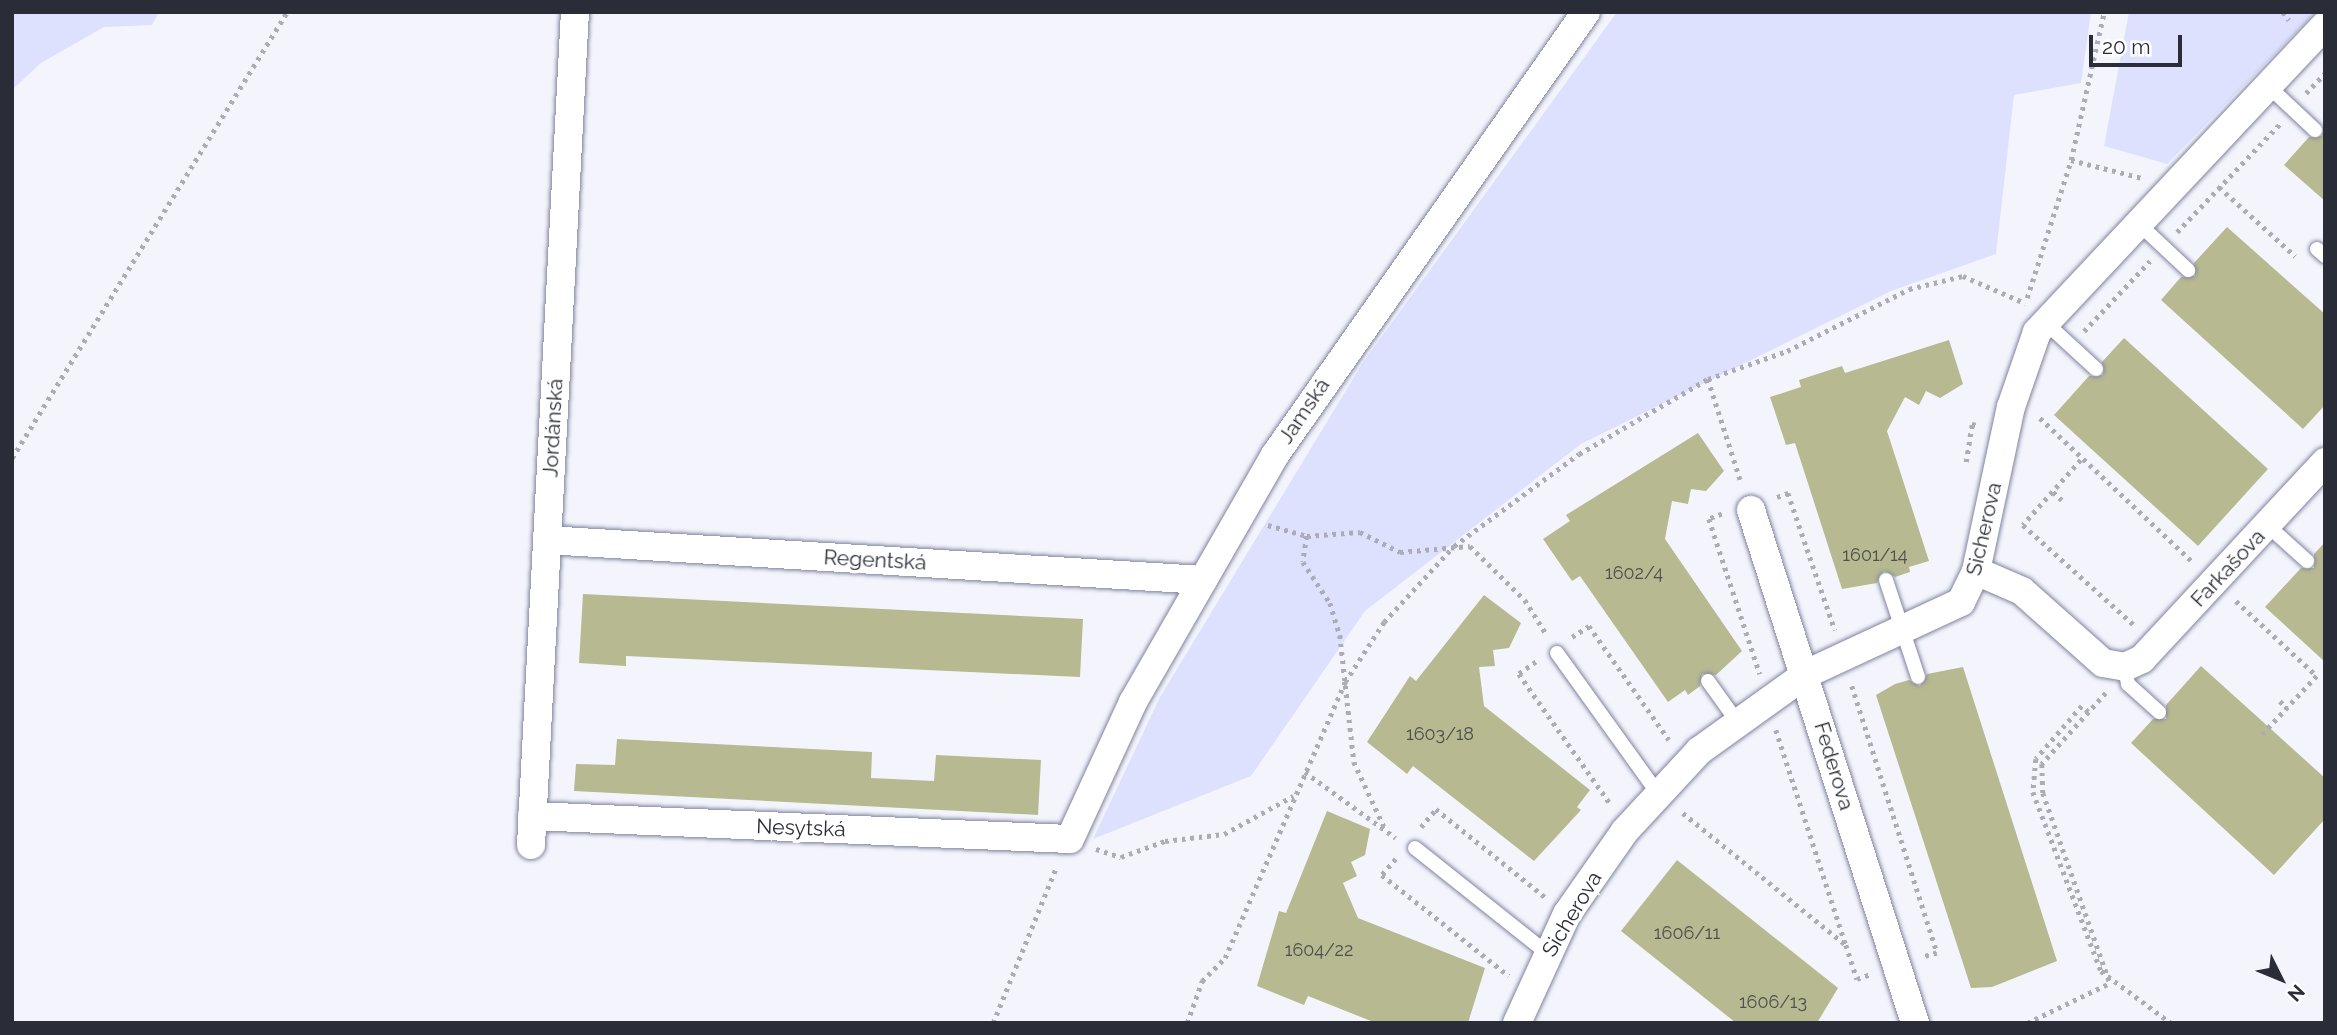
<!DOCTYPE html>
<meta charset="utf-8">
<style>
body{margin:0}
#map{position:relative;width:2337px;height:1035px;overflow:hidden;background:#f4f5fc;font-family:Raleway,sans-serif}
div>[style]{position:absolute}
.green>*{inset:0;background:#dde1fd}
.building>*{inset:0;background:#b7b991}
.path>*{height:4.5px;margin-top:-2.25px;transform-origin:0;background:repeating-linear-gradient(90deg,#abacb5 0 3.5px,transparent 0 8.5px)}
.roads{filter:drop-shadow(0 0 2px #7f83a0) drop-shadow(0 0 2px #7f83a0)}
.lane>*{height:14px;margin:-7px;padding:0 7px;transform-origin:7px;border-radius:7px;background:#fff}
.street>*{height:28px;margin:-14px;padding:0 14px;transform-origin:14px;border-radius:14px;background:#fff}
span{translate:-50% -50%;white-space:nowrap;text-align:center;line-height:1.15;-webkit-text-stroke:7px #fff;paint-order:stroke}
.number-label{font-size:18px;color:#4d4f4e}
.number-label span{-webkit-text-stroke-width:0}
.street-label{font-size:21px;color:#2a2c38}
.frame{position:absolute;inset:0;border:14px solid #2a2c38;pointer-events:none}
.north{position:absolute;left:2246px;top:944px;width:70px;height:70px;-webkit-text-stroke:5px #fff;paint-order:stroke;rotate:133deg;font-size:19px;font-weight:700;line-height:28px;text-align:center;color:#2a2c38}
.north::after{content:'';display:block;margin:auto;width:24px;height:32px;background:#2a2c38;clip-path:polygon(50% 0,100% 100%,50% 72%,0 100%)}
.scale{position:absolute;left:2089px;top:35px;width:93px;height:32px;box-sizing:border-box;border:4px solid #2a2c38;border-top:0;padding-left:9px;font-size:21px;line-height:24px;white-space:nowrap;color:#2a2c38;-webkit-text-stroke:5px #fff;paint-order:stroke}
</style>
<div id="map">
<div class="green">
<i style="clip-path:polygon(12px 12px,159px 12px,152px 25px,104px 27px,41px 63px,12px 90px)"></i>
<i style="clip-path:polygon(1617px 12px,2091px 12px,2081px 83px,2014px 95px,1996px 254px,1891px 291px,1581px 444px,1365px 611px,1251px 776px,1093px 839px,1160px 697px,1362px 364px)"></i>
<i style="clip-path:polygon(2129px 12px,2316px 12px,2167px 164px,2104px 146px)"></i>
</div>
<div class="building">
<i style="clip-path:polygon(2325px 120px,2325px 201px,2284px 165px,2309px 137px,2322px 136px)"></i>
<i style="clip-path:polygon(2227px 227px,2325px 314px,2325px 405px,2303px 429px,2161px 300px,2181px 277px,2195px 276px,2194px 263px)"></i>
<i style="clip-path:polygon(2124px 338px,2268px 469px,2198px 546px,2054px 415px,2089px 376px,2103px 375px,2102px 362px)"></i>
<i style="clip-path:polygon(1949px 340px,1963px 384px,1940px 398px,1926px 391px,1919px 405px,1905px 397px,1887px 431px,1929px 561px,1909px 567px,1910px 572px,1895px 577px,1884px 571px,1877px 583px,1842px 589px,1795px 443px,1786px 445px,1770px 397px,1801px 387px,1799px 380px,1842px 366px,1845px 373px)"></i>
<i style="clip-path:polygon(1698px 433px,1724px 471px,1706px 491px,1691px 489px,1688px 504px,1672px 501px,1665px 539px,1742px 651px,1716px 675px,1702px 674px,1700px 686px,1688px 695px,1685px 690px,1668px 702px,1580px 576px,1572px 581px,1543px 539px,1570px 521px,1566px 515px)"></i>
<i style="clip-path:polygon(2325px 542px,2325px 662px,2265px 607px,2301px 568px,2314px 568px,2314px 554px)"></i>
<i style="clip-path:polygon(583px 594px,1083px 619px,1080px 677px,626px 656px,626px 666px,579px 663px)"></i>
<i style="clip-path:polygon(1484px 595px,1521px 623px,1509px 648px,1493px 650px,1495px 666px,1479px 667px,1484px 706px,1590px 790px,1577px 807px,1581px 810px,1534px 861px,1413px 766px,1407px 774px,1367px 742px,1410px 676px,1416px 681px)"></i>
<i style="clip-path:polygon(2201px 666px,2325px 778px,2325px 819px,2274px 875px,2131px 743px,2153px 719px,2166px 719px,2166px 705px)"></i>
<i style="clip-path:polygon(1963px 667px,2057px 961px,1992px 987px,1971px 988px,1876px 695px,1895px 684px,1909px 680px,1920px 686px,1927px 674px)"></i>
<i style="clip-path:polygon(617px 739px,872px 752px,871px 778px,934px 781px,936px 755px,1041px 760px,1038px 815px,574px 791px,576px 764px,615px 765px)"></i>
<i style="clip-path:polygon(1327px 811px,1370px 829px,1365px 855px,1351px 862px,1357px 876px,1343px 883px,1358px 918px,1485px 968px,1468px 1023px,1376px 1023px,1308px 996px,1304px 1005px,1257px 986px,1279px 911px,1286px 913px)"></i>
<i style="clip-path:polygon(1677px 860px,1838px 988px,1817px 1023px,1736px 1023px,1621px 931px)"></i>
</div>
<div class="path">
<i style="left:2283px;top:12px;width:10px;rotate:53deg"></i>
<i style="left:2306px;top:93px;width:28px;rotate:-46deg"></i>
<i style="left:2071px;top:160px;width:73px;rotate:14.2deg"></i>
<i style="left:2219px;top:187px;width:103px;rotate:42.2deg"></i>
<i style="left:2177px;top:232px;width:149px;rotate:-46.4deg"></i>
<i style="left:2027px;top:298px;width:145px;rotate:-72.3deg"></i>
<i style="left:2071px;top:160px;width:152px;rotate:-77.4deg"></i>
<i style="left:2084px;top:331px;width:96px;rotate:-46.7deg"></i>
<i style="left:1708px;top:379px;width:108px;rotate:72.2deg"></i>
<i style="left:2040px;top:418px;width:210px;rotate:43.3deg"></i>
<i style="left:12px;top:458px;width:524px;rotate:-58.34deg"></i>
<i style="left:2081px;top:460px;width:87px;rotate:131.7deg"></i>
<i style="left:2023px;top:525px;width:151px;rotate:42deg"></i>
<i style="left:1966px;top:462px;width:38px;rotate:-81deg"></i>
<i style="left:1972px;top:424px;width:5px;rotate:11deg"></i>
<i style="left:2053px;top:492px;width:12px;rotate:42deg"></i>
<i style="left:1777px;top:497px;width:12px;rotate:-20deg"></i>
<i style="left:1788px;top:493px;width:145px;rotate:71.1deg"></i>
<i style="left:1722px;top:514px;width:14px;rotate:159deg"></i>
<i style="left:1709px;top:519px;width:163px;rotate:71.8deg"></i>
<i style="left:1268px;top:525px;width:41px;rotate:15.8deg"></i>
<i style="left:1307px;top:536px;width:53px;rotate:-4.3deg"></i>
<i style="left:1360px;top:532px;width:45px;rotate:26.6deg"></i>
<i style="left:1400px;top:552px;width:70px;rotate:-4.9deg"></i>
<i style="left:1470px;top:546px;width:77px;rotate:44.5deg"></i>
<i style="left:1525px;top:600px;width:40px;rotate:58deg"></i>
<i style="left:1307px;top:536px;width:26px;rotate:99deg"></i>
<i style="left:1303px;top:562px;width:49px;rotate:56.6deg"></i>
<i style="left:1330px;top:603px;width:34px;rotate:73deg"></i>
<i style="left:1340px;top:635px;width:128px;rotate:83.7deg"></i>
<i style="left:1354px;top:762px;width:76px;rotate:65.1deg"></i>
<i style="left:2236px;top:601px;width:110px;rotate:42.8deg"></i>
<i style="left:2317px;top:676px;width:81px;rotate:133deg"></i>
<i style="left:1572px;top:637px;width:20px;rotate:-33deg"></i>
<i style="left:1589px;top:626px;width:139px;rotate:54.9deg"></i>
<i style="left:1536px;top:662px;width:21px;rotate:145deg"></i>
<i style="left:1519px;top:674px;width:160px;rotate:54.9deg"></i>
<i style="left:1852px;top:686px;width:280px;rotate:72.3deg"></i>
<i style="left:1937px;top:953px;width:15px;rotate:164deg"></i>
<i style="left:2106px;top:693px;width:96px;rotate:132deg"></i>
<i style="left:2042px;top:764px;width:29px;rotate:88deg"></i>
<i style="left:2043px;top:793px;width:201px;rotate:70.6deg"></i>
<i style="left:2280px;top:701px;width:10px;rotate:45deg"></i>
<i style="left:2088px;top:712px;width:8px;rotate:-135deg"></i>
<i style="left:2082px;top:706px;width:70px;rotate:131deg"></i>
<i style="left:2036px;top:759px;width:33px;rotate:95deg"></i>
<i style="left:2033px;top:792px;width:191px;rotate:69.2deg"></i>
<i style="left:2101px;top:971px;width:87px;rotate:36.6deg"></i>
<i style="left:1776px;top:730px;width:226px;rotate:72deg"></i>
<i style="left:1305px;top:772px;width:112px;rotate:36deg"></i>
<i style="left:1683px;top:813px;width:210px;rotate:39deg"></i>
<i style="left:1846px;top:945px;width:36px;rotate:72deg"></i>
<i style="left:1857px;top:979px;width:15px;rotate:-20deg"></i>
<i style="left:1421px;top:827px;width:23px;rotate:-50deg"></i>
<i style="left:1436px;top:809px;width:140px;rotate:38.9deg"></i>
<i style="left:1096px;top:849px;width:26px;rotate:18deg"></i>
<i style="left:1121px;top:857px;width:47px;rotate:-20deg"></i>
<i style="left:1165px;top:841px;width:59px;rotate:-6.8deg"></i>
<i style="left:1224px;top:834px;width:79px;rotate:-28.8deg"></i>
<i style="left:1396px;top:859px;width:21px;rotate:131deg"></i>
<i style="left:1382px;top:875px;width:162px;rotate:38.5deg"></i>
<i style="left:993px;top:1023px;width:167px;rotate:-67.9deg"></i>
<i style="left:1187px;top:1023px;width:45px;rotate:-70.3deg"></i>
<i style="left:1202px;top:981px;width:33px;rotate:-45deg"></i>
<i style="left:1225px;top:958px;width:301px;rotate:-66.5deg"></i>
<i style="left:1345px;top:682px;width:72px;rotate:-57deg"></i>
<i style="left:1384px;top:622px;width:103px;rotate:-47.4deg"></i>
<i style="left:1454px;top:546px;width:155px;rotate:-36.4deg"></i>
<i style="left:1579px;top:454px;width:149px;rotate:-30.2deg"></i>
<i style="left:1708px;top:379px;width:84px;rotate:-19.5deg"></i>
<i style="left:1787px;top:351px;width:137px;rotate:-26.9deg"></i>
<i style="left:1909px;top:289px;width:56px;rotate:-13.5deg"></i>
<i style="left:1963px;top:276px;width:68px;rotate:23.5deg"></i>
<i style="left:2027px;top:1023px;width:92px;rotate:-25.7deg"></i>
</div>
<div class="roads">
<div class="lane">
<i style="left:2267px;top:85px;width:66px;rotate:43.2deg"></i>
<i style="left:2138px;top:223px;width:69px;rotate:43.2deg"></i>
<i style="left:2317px;top:249px;width:11px;rotate:41deg"></i>
<i style="left:2046px;top:323px;width:68px;rotate:42.6deg"></i>
<i style="left:2267px;top:525px;width:54px;rotate:42deg"></i>
<i style="left:1886px;top:580px;width:102px;rotate:71.7deg"></i>
<i style="left:1557px;top:653px;width:171px;rotate:54.3deg"></i>
<i style="left:2125px;top:667px;width:17px;rotate:80deg"></i>
<i style="left:2128px;top:684px;width:42px;rotate:42.1deg"></i>
<i style="left:1708px;top:681px;width:48px;rotate:54.3deg"></i>
<i style="left:1415px;top:848px;width:169px;rotate:38.5deg"></i>
</div>
<div class="street">
<i style="left:1751px;top:510px;width:539px;rotate:72.27deg"></i>
<i style="left:547px;top:540px;width:657px;rotate:3.49deg"></i>
<i style="left:1976px;top:571px;width:50px;rotate:23.5deg"></i>
<i style="left:2022px;top:591px;width:108px;rotate:41.6deg"></i>
<i style="left:2103px;top:663px;width:22px;rotate:10deg"></i>
<i style="left:2125px;top:667px;width:19px;rotate:-25deg"></i>
<i style="left:2142px;top:659px;width:269px;rotate:-47.1deg"></i>
<i style="left:532px;top:816px;width:538px;rotate:2.45deg"></i>
<i style="left:1070px;top:839px;width:151px;rotate:-65.3deg"></i>
<i style="left:1133px;top:702px;width:285px;rotate:-60.1deg"></i>
<i style="left:1275px;top:455px;width:541px;rotate:-54.93deg"></i>
<i style="left:531px;top:845px;width:834px;rotate:-86.98deg"></i>
<i style="left:1517px;top:1023px;width:120px;rotate:-65.4deg"></i>
<i style="left:1567px;top:914px;width:101px;rotate:-55.1deg"></i>
<i style="left:1625px;top:831px;width:109px;rotate:-47.2deg"></i>
<i style="left:1699px;top:751px;width:132px;rotate:-35.7deg"></i>
<i style="left:1806px;top:674px;width:171px;rotate:-24.9deg"></i>
<i style="left:1961px;top:602px;width:34px;rotate:-64deg"></i>
<i style="left:1976px;top:571px;width:168px;rotate:-78deg"></i>
<i style="left:2011px;top:407px;width:79px;rotate:-70.9deg"></i>
<i style="left:2037px;top:332px;width:421px;rotate:-46.8deg"></i>
</div>
</div>
<div class="number-label">
<span style="left:1875px;top:555px">1601/14</span>
<span style="left:1634px;top:573px">1602/4</span>
<span style="left:1440px;top:734px">1603/18</span>
<span style="left:1687px;top:933px">1606/11</span>
<span style="left:1319px;top:950px">1604/22</span>
<span style="left:1773px;top:1002px">1606/13</span>
</div>
<div class="street-label">
<span style="left:1304px;top:411px;rotate:-56deg">Jamská</span>
<span style="left:553px;top:428px;rotate:-87deg">Jordánská</span>
<span style="left:1984px;top:529px;rotate:-77deg">Sicherova</span>
<span style="left:875px;top:560px;rotate:3deg">Regentská</span>
<span style="left:2228px;top:568px;rotate:-47deg">Farkašova</span>
<span style="left:1834px;top:766px;rotate:73deg">Federova</span>
<span style="left:801px;top:828px;rotate:2deg">Nesytská</span>
<span style="left:1572px;top:914px;rotate:-59deg">Sicherova</span>
</div>
<div class="frame"></div>
<div class="north">N</div>
<div class="scale">20 m</div>
</div>
